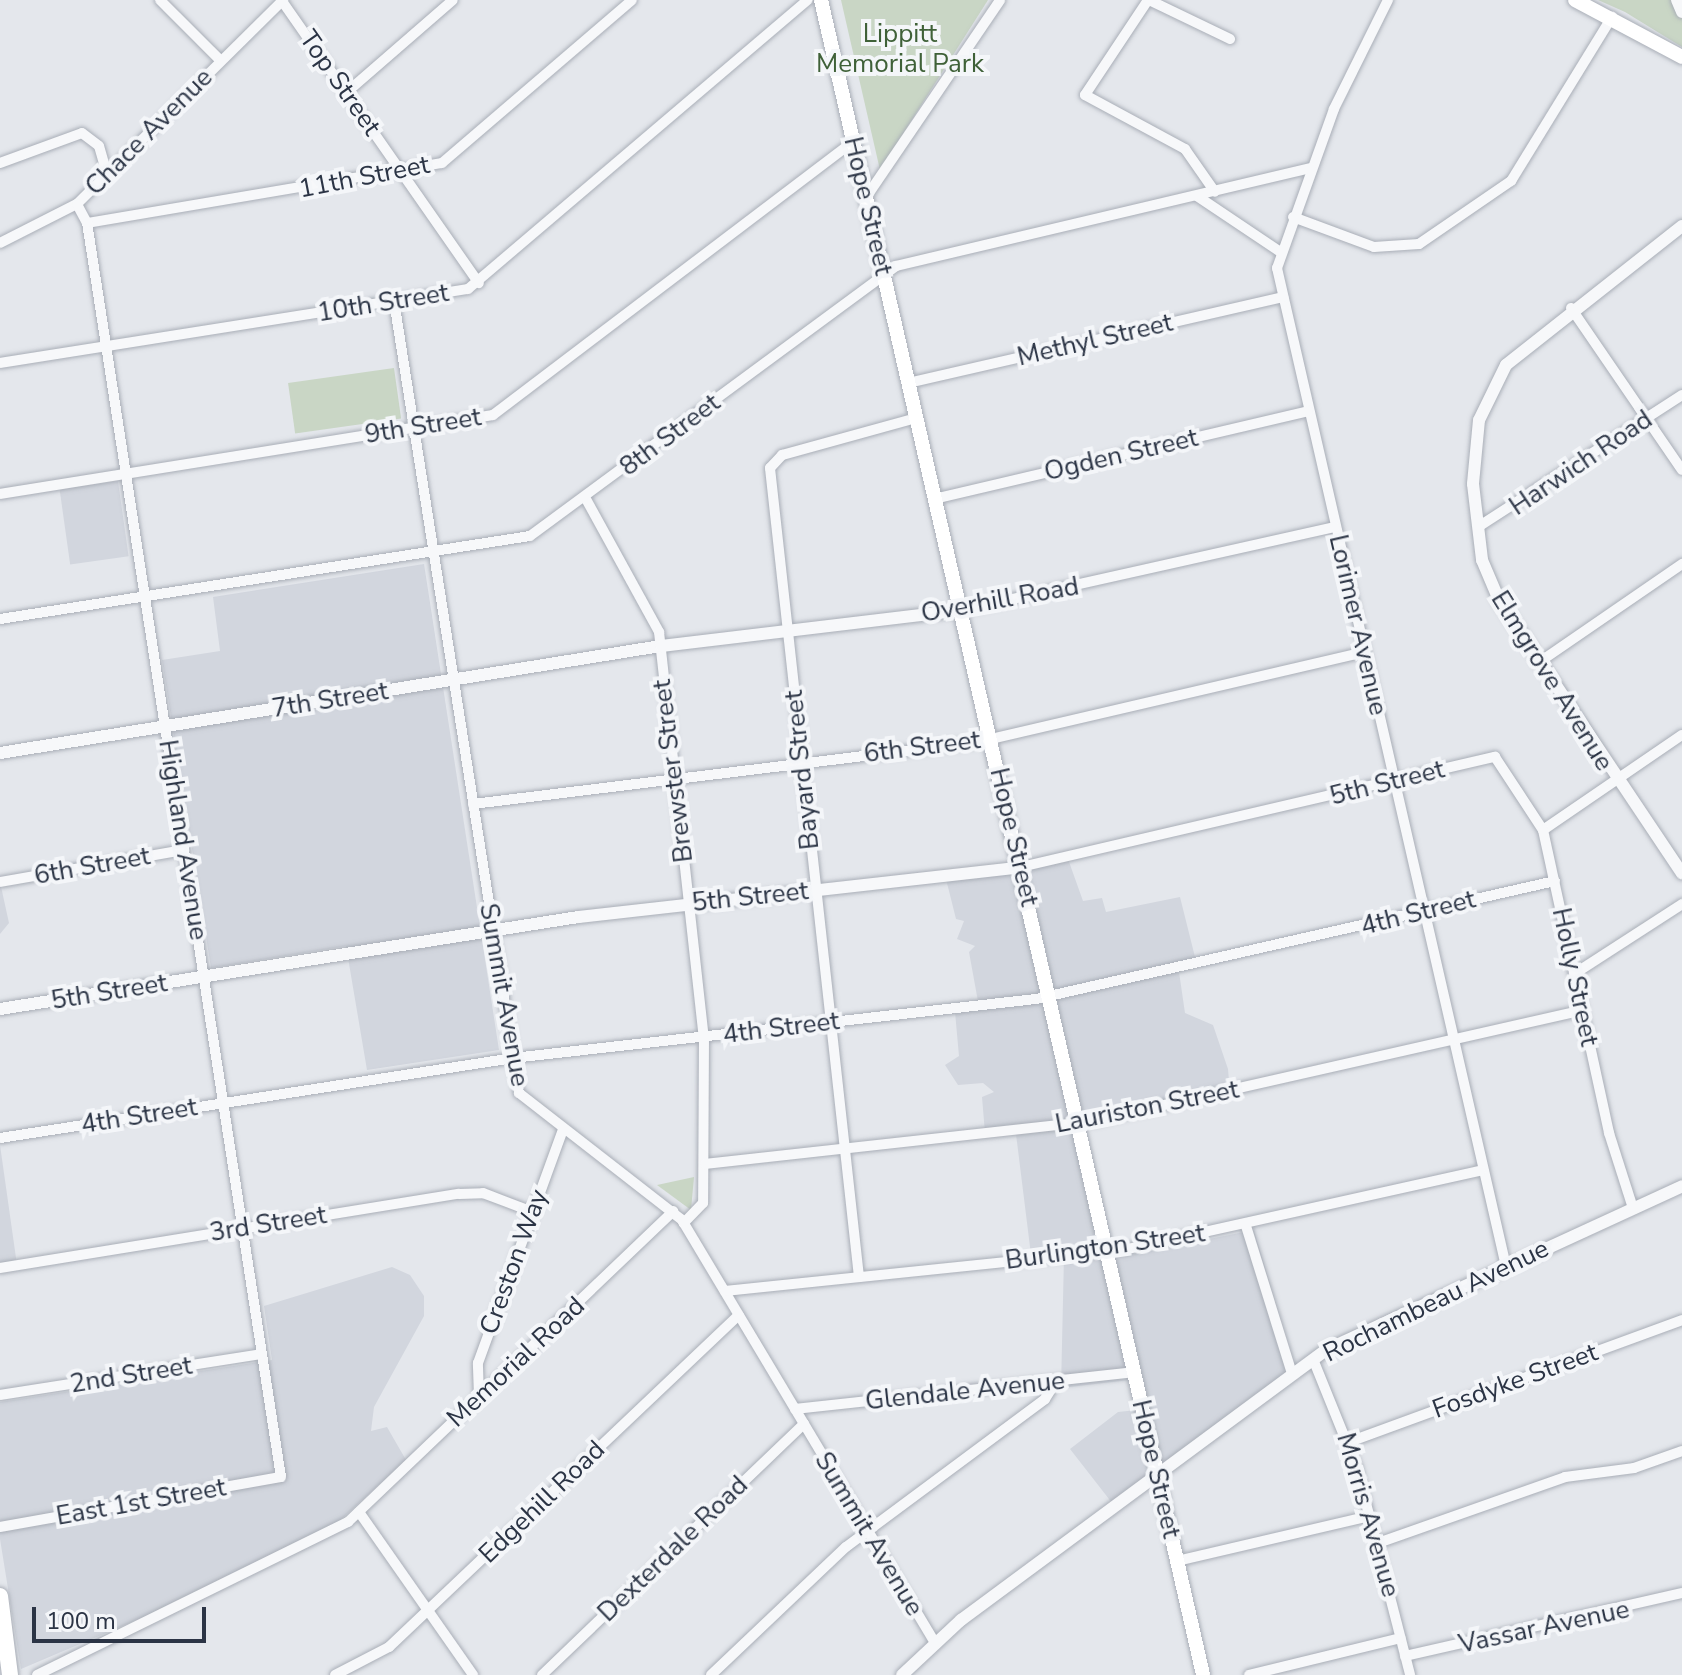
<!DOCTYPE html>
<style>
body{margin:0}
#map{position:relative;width:1682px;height:1675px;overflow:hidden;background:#e4e7ec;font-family:"Nunito Sans",sans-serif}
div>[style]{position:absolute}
.built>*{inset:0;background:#d2d6de;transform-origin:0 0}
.green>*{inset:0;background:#c9d6c5;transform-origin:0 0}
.roads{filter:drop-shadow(0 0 2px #a9aeb7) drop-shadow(0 0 2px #a9aeb7)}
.minor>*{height:10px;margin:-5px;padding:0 5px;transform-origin:5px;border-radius:5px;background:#f7f8fa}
.tertiary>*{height:12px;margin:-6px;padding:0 6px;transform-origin:6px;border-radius:6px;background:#f7f8fa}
.secondary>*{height:14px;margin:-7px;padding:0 7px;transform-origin:7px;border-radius:7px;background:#fff}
.primary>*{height:16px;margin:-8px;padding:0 8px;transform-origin:8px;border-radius:8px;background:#fff}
span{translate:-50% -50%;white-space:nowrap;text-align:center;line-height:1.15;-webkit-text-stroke:8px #f4f6f9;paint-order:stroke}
.park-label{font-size:26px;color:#3f6138}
.street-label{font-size:26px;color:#2b3445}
.scale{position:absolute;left:32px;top:1607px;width:174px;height:36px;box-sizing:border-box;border:4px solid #2b3445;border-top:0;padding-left:10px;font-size:24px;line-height:28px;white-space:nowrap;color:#2b3445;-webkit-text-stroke:6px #f4f6f9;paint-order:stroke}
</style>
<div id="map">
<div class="built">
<i style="left:118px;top:481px;width:76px;height:59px;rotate:82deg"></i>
<i style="clip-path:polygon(424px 564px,499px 1050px,367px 1070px,346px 946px,211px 968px,162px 660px,220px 651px,213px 597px)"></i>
<i style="clip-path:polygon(1068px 859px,1083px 901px,1102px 898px,1106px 912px,1180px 897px,1197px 965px,1179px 972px,1185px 1013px,1213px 1025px,1228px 1069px,1230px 1093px,1085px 1126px,1115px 1258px,1254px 1230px,1297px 1375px,1116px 1508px,1070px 1449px,1118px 1412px,1146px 1409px,1138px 1379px,1061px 1388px,1064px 1256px,1031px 1255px,1016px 1134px,985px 1133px,982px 1097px,994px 1092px,983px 1083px,958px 1085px,945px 1065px,959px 1056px,955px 1012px,979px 1007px,969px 952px,975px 946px,957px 939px,964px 921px,956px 919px,946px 879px)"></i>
<i style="clip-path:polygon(0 882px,9px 923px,0 934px)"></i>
<i style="clip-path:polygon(0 1145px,17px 1265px,0 1267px)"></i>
<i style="clip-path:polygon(392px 1267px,410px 1275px,424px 1296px,424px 1316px,374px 1407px,371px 1431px,387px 1427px,406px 1460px,313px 1545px,21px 1669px,0 1539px,0 1402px,272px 1360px,264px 1306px)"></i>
</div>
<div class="green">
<i style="clip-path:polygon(841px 0,988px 0,880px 170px)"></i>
<i style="clip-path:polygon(1598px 0,1682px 0,1682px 47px,1625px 12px)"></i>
<i style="left:394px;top:368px;width:51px;height:107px;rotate:82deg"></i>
<i style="clip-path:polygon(694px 1177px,691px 1210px,657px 1185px)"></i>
</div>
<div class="roads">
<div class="minor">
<i style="left:160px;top:0;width:86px;rotate:45deg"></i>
<i style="left:1148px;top:0;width:114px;rotate:123.6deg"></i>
<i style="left:1085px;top:95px;width:114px;rotate:28.4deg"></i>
<i style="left:1185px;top:149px;width:52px;rotate:55.1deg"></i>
<i style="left:1149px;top:0;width:90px;rotate:25.7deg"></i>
<i style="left:1388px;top:0;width:122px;rotate:116.4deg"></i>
<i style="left:1334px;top:109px;width:169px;rotate:109.7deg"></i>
<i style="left:1277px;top:268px;width:1024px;rotate:77.08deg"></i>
<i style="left:282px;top:1px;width:344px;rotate:55.1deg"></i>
<i style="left:347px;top:92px;width:140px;rotate:-41deg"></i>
<i style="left:0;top:163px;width:87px;rotate:-20.1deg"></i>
<i style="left:82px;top:133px;width:21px;rotate:37deg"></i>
<i style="left:99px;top:146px;width:29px;rotate:74deg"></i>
<i style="left:867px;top:196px;width:237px;rotate:-55.8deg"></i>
<i style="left:1197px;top:196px;width:99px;rotate:33.9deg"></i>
<i style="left:1293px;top:217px;width:86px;rotate:20.3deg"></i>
<i style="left:1374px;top:247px;width:45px;rotate:-3.8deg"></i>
<i style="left:1419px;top:244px;width:112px;rotate:-34.4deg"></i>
<i style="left:1511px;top:181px;width:193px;rotate:-58.4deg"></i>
<i style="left:87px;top:223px;width:360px;rotate:-9.6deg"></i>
<i style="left:442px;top:163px;width:250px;rotate:-40.6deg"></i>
<i style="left:0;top:243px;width:86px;rotate:-26.9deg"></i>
<i style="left:77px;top:204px;width:290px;rotate:-44.7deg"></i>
<i style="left:394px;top:301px;width:802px;rotate:81.03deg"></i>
<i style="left:519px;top:1093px;width:207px;rotate:37.9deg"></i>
<i style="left:682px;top:1220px;width:493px;rotate:59.1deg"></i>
<i style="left:1571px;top:308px;width:196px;rotate:55.6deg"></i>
<i style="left:0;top:363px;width:474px;rotate:-9deg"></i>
<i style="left:468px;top:289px;width:446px;rotate:-40.4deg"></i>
<i style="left:908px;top:383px;width:385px;rotate:-12.9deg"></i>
<i style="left:0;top:494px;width:499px;rotate:-9.1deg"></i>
<i style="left:493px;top:415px;width:453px;rotate:-37.2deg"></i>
<i style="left:586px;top:499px;width:152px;rotate:61.2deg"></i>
<i style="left:659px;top:632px;width:407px;rotate:83.7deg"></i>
<i style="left:704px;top:1037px;width:166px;rotate:90.3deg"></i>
<i style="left:703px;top:1203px;width:28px;rotate:134deg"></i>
<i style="left:934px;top:499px;width:384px;rotate:-13.2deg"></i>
<i style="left:1478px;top:527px;width:243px;rotate:-32.9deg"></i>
<i style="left:963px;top:610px;width:381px;rotate:-12.6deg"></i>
<i style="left:0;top:619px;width:536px;rotate:-8.9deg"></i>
<i style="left:530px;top:536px;width:455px;rotate:-36.4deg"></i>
<i style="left:896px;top:266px;width:426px;rotate:-13.3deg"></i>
<i style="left:1538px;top:663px;width:175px;rotate:-34.5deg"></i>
<i style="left:473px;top:804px;width:509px;rotate:-7deg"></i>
<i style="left:978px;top:742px;width:397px;rotate:-13.1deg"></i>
<i style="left:1543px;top:830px;width:168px;rotate:-34.4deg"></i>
<i style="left:1021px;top:867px;width:487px;rotate:-13.1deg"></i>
<i style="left:1495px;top:757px;width:87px;rotate:56.7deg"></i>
<i style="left:1543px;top:830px;width:310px;rotate:77.7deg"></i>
<i style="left:1609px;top:1133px;width:79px;rotate:72.3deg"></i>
<i style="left:0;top:882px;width:187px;rotate:-9.9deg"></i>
<i style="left:1574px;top:974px;width:129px;rotate:-32.9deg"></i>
<i style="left:0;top:1138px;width:519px;rotate:-8.86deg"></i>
<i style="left:513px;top:1058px;width:526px;rotate:-6.44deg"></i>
<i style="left:1036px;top:999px;width:532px;rotate:-12.81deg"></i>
<i style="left:705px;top:1164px;width:390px;rotate:-6.3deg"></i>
<i style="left:1093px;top:1121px;width:502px;rotate:-12.76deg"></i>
<i style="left:1246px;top:1226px;width:155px;rotate:72.7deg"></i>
<i style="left:0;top:1268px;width:465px;rotate:-9.2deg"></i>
<i style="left:459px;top:1194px;width:24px;rotate:-2deg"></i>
<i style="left:483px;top:1193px;width:53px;rotate:20.8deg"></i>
<i style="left:859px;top:1277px;width:814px;rotate:-96.28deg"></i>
<i style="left:770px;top:468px;width:18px;rotate:-47deg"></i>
<i style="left:782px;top:455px;width:139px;rotate:-15.4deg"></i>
<i style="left:725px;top:1291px;width:400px;rotate:-5.9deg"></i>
<i style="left:1123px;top:1250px;width:366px;rotate:-12.5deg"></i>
<i style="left:1313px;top:1359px;width:118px;rotate:68deg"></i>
<i style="left:1357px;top:1468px;width:214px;rotate:75.6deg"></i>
<i style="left:0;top:1395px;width:264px;rotate:-8.9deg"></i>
<i style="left:479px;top:1396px;width:33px;rotate:-92deg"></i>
<i style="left:478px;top:1363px;width:248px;rotate:-70deg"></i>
<i style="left:795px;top:1409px;width:342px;rotate:-6.2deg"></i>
<i style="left:1349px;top:1442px;width:355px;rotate:-20.1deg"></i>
<i style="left:359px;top:1512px;width:199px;rotate:55deg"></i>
<i style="left:0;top:1527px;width:285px;rotate:-10.1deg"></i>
<i style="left:281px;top:1477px;width:1269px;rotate:-98.79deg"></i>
<i style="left:87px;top:223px;width:21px;rotate:-118deg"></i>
<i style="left:1378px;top:1543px;width:198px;rotate:-19.4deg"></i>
<i style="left:1565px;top:1477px;width:70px;rotate:-7.4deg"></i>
<i style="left:1634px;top:1468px;width:51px;rotate:-19.5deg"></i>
<i style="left:1177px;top:1561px;width:198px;rotate:-13.1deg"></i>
<i style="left:1405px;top:1656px;width:284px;rotate:-12.8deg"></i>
<i style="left:37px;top:1675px;width:347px;rotate:-26.2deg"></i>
<i style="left:348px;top:1522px;width:450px;rotate:-43.7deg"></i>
<i style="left:335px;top:1675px;width:61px;rotate:-27.4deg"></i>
<i style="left:389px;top:1647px;width:482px;rotate:-43.5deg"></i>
<i style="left:542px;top:1675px;width:363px;rotate:-43.8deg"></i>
<i style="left:711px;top:1675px;width:186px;rotate:-43.5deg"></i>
<i style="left:846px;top:1547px;width:248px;rotate:-36.6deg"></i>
<i style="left:1045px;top:1399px;width:19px;rotate:-58deg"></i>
<i style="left:1249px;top:1675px;width:156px;rotate:-13.7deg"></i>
</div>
<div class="tertiary">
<i style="left:1677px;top:0;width:13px;rotate:67deg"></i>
<i style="left:1682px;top:226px;width:224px;rotate:141.7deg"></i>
<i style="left:1506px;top:365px;width:61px;rotate:116.1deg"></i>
<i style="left:1479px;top:420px;width:64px;rotate:95.4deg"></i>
<i style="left:1473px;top:484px;width:77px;rotate:83.2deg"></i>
<i style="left:1482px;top:560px;width:43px;rotate:67deg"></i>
<i style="left:1499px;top:600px;width:329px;rotate:56.2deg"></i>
<i style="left:0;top:753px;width:670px;rotate:-9.2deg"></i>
<i style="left:661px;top:646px;width:304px;rotate:-6.8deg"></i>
<i style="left:0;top:1009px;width:585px;rotate:-9.04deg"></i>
<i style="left:578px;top:917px;width:446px;rotate:-6.4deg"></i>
<i style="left:902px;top:1675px;width:81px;rotate:-43deg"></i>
<i style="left:961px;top:1620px;width:454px;rotate:-36.5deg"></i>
<i style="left:1326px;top:1350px;width:392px;rotate:-24.7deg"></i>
</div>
<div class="secondary">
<i style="left:821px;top:0;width:1718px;rotate:77.15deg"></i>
<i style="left:1575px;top:0;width:121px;rotate:28deg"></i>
</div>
<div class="primary">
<i style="left:0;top:1596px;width:80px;rotate:82.8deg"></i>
</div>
</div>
<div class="park-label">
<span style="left:900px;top:49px">Lippitt<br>Memorial Park</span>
</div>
<div class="street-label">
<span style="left:340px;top:83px;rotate:55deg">Top Street</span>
<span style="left:149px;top:132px;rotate:-45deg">Chace Avenue</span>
<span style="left:364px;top:177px;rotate:-11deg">11th Street</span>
<span style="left:868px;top:206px;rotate:77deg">Hope Street</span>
<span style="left:383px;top:303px;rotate:-9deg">10th Street</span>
<span style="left:1095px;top:340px;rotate:-13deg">Methyl Street</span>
<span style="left:423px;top:426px;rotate:-9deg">9th Street</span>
<span style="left:670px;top:435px;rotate:-37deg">8th Street</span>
<span style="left:1121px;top:455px;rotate:-13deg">Ogden Street</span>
<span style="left:1581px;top:463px;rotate:-34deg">Harwich Road</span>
<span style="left:1000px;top:600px;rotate:-10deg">Overhill Road</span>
<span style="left:1358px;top:625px;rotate:77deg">Lorimer Avenue</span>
<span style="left:1552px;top:681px;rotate:58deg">Elmgrove Avenue</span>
<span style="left:330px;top:700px;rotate:-9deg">7th Street</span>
<span style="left:922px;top:747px;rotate:-7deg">6th Street</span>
<span style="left:802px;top:770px;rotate:-96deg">Bayard Street</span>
<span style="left:673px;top:771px;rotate:-97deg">Brewster Street</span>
<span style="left:1387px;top:783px;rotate:-14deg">5th Street</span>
<span style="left:1014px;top:837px;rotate:77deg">Hope Street</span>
<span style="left:183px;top:840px;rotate:81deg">Highland Avenue</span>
<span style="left:92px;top:866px;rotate:-10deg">6th Street</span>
<span style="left:750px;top:897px;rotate:-6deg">5th Street</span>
<span style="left:1418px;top:913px;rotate:-14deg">4th Street</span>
<span style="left:1575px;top:977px;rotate:78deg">Holly Street</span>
<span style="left:109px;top:992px;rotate:-9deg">5th Street</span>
<span style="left:504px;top:995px;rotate:80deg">Summit Avenue</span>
<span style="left:781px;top:1028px;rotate:-7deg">4th Street</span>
<span style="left:1147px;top:1107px;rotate:-11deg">Lauriston Street</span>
<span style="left:139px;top:1116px;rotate:-9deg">4th Street</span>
<span style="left:268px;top:1224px;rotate:-9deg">3rd Street</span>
<span style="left:1105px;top:1247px;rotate:-8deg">Burlington Street</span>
<span style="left:514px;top:1262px;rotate:-70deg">Creston Way</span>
<span style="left:1436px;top:1301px;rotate:-26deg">Rochambeau Avenue</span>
<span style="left:516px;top:1362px;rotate:-43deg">Memorial Road</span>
<span style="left:131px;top:1375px;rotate:-9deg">2nd Street</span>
<span style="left:1515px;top:1381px;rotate:-20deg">Fosdyke Street</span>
<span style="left:965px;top:1391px;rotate:-6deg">Glendale Avenue</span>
<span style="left:1156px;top:1469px;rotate:77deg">Hope Street</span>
<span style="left:141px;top:1502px;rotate:-10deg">East 1st Street</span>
<span style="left:542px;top:1502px;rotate:-44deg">Edgehill Road</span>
<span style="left:1368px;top:1515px;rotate:74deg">Morris Avenue</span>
<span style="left:869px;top:1534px;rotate:59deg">Summit Avenue</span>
<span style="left:673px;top:1549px;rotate:-44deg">Dexterdale Road</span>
<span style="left:1544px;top:1627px;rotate:-12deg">Vassar Avenue</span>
</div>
<div class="scale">100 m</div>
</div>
